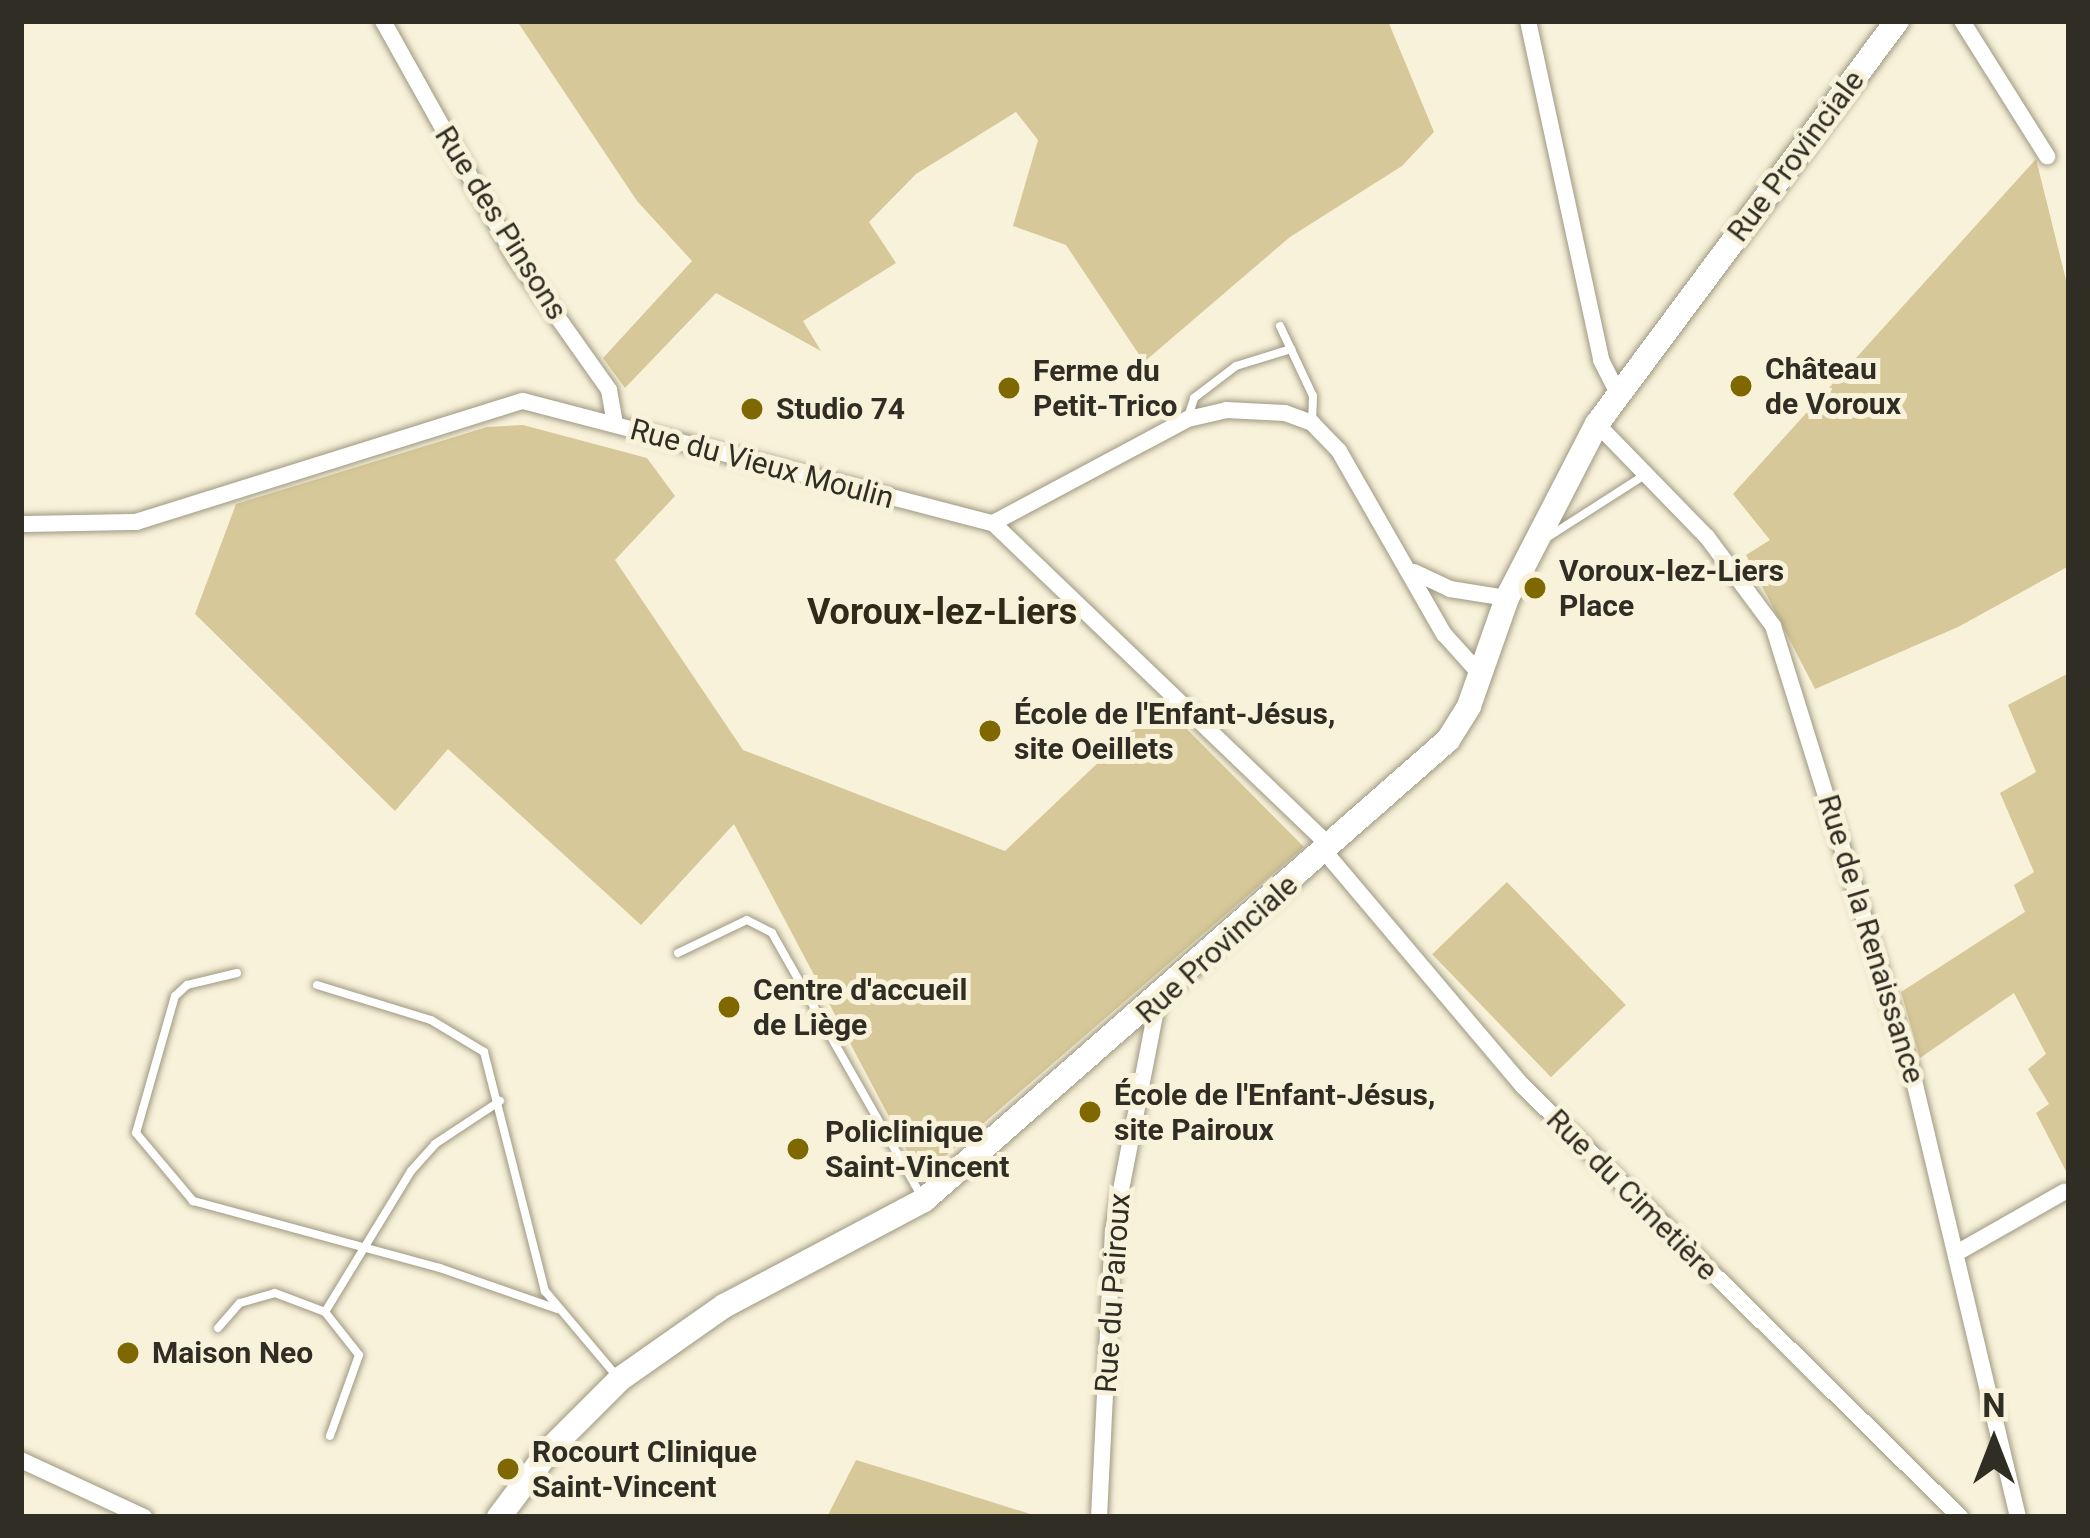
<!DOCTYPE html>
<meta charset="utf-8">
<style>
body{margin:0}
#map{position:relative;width:2090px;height:1538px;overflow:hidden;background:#f9f2da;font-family:Roboto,sans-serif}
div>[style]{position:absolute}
.green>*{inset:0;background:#d6c898;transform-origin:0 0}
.roads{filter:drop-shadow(0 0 3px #9e9882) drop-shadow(0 0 3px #9e9882)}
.service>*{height:8px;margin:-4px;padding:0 4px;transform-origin:4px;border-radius:4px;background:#fff}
.minor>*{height:16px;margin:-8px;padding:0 8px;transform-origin:8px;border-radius:8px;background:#fff}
.secondary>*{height:24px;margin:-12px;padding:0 12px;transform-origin:12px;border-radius:12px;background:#fff}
.dots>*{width:33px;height:33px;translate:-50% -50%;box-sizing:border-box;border:6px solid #f9f2da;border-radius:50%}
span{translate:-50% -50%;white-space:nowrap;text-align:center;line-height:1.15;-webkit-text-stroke:10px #f9f2da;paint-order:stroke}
.street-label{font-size:30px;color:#2f2d24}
.poi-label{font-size:30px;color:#2f2d24;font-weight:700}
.left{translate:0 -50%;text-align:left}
.quarter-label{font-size:36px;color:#302a18;font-weight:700}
.frame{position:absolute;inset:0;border:24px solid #2f2d24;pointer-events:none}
.north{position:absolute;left:1934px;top:1382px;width:120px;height:120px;-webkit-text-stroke:9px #f9f2da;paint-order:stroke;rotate:0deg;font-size:33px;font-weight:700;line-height:48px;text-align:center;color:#2f2d24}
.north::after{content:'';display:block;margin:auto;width:42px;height:54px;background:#2f2d24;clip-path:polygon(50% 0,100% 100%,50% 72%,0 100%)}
</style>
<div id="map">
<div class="green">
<i style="clip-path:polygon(517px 21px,1388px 21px,1434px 132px,1402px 166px,1290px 237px,1144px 362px,1066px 245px,1013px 226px,1038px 140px,1016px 112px,916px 174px,869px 222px,896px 263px,803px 321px,821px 351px,716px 293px,625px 388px,603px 358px,692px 261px,637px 201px)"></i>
<i style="clip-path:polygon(2036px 159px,2069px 292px,2069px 566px,1958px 627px,1815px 689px,1746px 555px,1770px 540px,1733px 494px)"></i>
<i style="clip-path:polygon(523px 425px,647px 458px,675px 496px,615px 560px,743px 750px,1005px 851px,1161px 703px,1304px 847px,921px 1177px,734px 824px,641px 925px,448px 749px,395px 811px,195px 614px,236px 504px,487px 427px)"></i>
<i style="clip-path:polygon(2069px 673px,2069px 1177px,2036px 1113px,2049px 1104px,2028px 1069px,2046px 1054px,2014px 993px,1920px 1058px,1901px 992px,2025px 912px,2014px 885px,2034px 872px,2000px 793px,2036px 772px,2008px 705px)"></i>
<i style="left:1507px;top:882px;width:171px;height:104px;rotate:46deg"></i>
<i style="clip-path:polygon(856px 1460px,928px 1482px,1040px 1517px,827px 1517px)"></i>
</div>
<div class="roads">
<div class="service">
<i style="left:1280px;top:326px;width:77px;rotate:64.8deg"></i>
<i style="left:1313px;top:396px;width:26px;rotate:92deg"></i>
<i style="left:1188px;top:417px;width:20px;rotate:-72deg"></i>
<i style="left:1194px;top:398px;width:53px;rotate:-37.3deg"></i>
<i style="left:1236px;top:366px;width:58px;rotate:-17.2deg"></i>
<i style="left:1548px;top:537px;width:117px;rotate:-32.7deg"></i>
<i style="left:678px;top:953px;width:76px;rotate:-25.6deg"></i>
<i style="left:747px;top:920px;width:28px;rotate:27deg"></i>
<i style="left:772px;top:933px;width:299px;rotate:60.4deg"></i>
<i style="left:237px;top:973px;width:51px;rotate:166.5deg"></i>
<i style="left:187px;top:985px;width:16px;rotate:137deg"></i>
<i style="left:175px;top:996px;width:142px;rotate:105.9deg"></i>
<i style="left:136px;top:1133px;width:89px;rotate:50deg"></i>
<i style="left:193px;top:1201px;width:256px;rotate:15.2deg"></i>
<i style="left:440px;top:1268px;width:124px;rotate:19.3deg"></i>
<i style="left:317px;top:985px;width:119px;rotate:17.1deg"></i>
<i style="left:431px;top:1020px;width:62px;rotate:31.1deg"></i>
<i style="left:484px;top:1052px;width:247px;rotate:75.7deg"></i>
<i style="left:545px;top:1291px;width:109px;rotate:49.9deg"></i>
<i style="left:218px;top:1328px;width:33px;rotate:-49deg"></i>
<i style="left:240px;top:1303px;width:36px;rotate:-16deg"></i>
<i style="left:275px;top:1293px;width:53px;rotate:20.8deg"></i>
<i style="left:330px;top:1436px;width:86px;rotate:-70.3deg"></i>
<i style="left:359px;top:1355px;width:55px;rotate:-128.3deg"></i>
<i style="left:325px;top:1312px;width:165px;rotate:-58.6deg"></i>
<i style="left:411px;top:1171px;width:36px;rotate:-48deg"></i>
<i style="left:435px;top:1144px;width:78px;rotate:-33.5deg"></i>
</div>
<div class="minor">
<i style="left:383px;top:21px;width:270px;rotate:60.8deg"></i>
<i style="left:515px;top:257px;width:163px;rotate:54.7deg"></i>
<i style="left:609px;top:390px;width:35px;rotate:80deg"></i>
<i style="left:1528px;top:21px;width:347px;rotate:77.8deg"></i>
<i style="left:1601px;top:360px;width:38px;rotate:63deg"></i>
<i style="left:1962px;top:21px;width:160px;rotate:57.8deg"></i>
<i style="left:1597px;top:424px;width:158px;rotate:45.8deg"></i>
<i style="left:1707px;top:537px;width:111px;rotate:53.4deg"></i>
<i style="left:1773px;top:626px;width:463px;rotate:72.7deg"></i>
<i style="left:1911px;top:1068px;width:462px;rotate:76.6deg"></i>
<i style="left:993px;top:523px;width:468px;rotate:43.8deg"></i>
<i style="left:21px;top:524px;width:115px;rotate:-1deg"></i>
<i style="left:136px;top:522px;width:405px;rotate:-17.4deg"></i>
<i style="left:523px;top:401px;width:486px;rotate:14.6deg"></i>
<i style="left:993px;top:523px;width:221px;rotate:-28.1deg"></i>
<i style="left:1188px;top:419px;width:39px;rotate:-13deg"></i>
<i style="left:1226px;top:410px;width:59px;rotate:2.9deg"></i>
<i style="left:1285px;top:413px;width:29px;rotate:20deg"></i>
<i style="left:1312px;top:423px;width:39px;rotate:46deg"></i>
<i style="left:1339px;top:451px;width:211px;rotate:60.2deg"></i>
<i style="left:1444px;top:634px;width:54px;rotate:48deg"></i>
<i style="left:1414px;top:572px;width:40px;rotate:25deg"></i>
<i style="left:1450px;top:589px;width:58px;rotate:9deg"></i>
<i style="left:1325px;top:852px;width:307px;rotate:49.8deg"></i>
<i style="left:1523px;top:1086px;width:614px;rotate:44.6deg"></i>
<i style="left:1960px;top:1251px;width:120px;rotate:-29.6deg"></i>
<i style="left:21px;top:1460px;width:136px;rotate:24.9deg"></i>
<i style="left:1099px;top:1517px;width:286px;rotate:-87.2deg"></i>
<i style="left:1113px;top:1231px;width:235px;rotate:-79deg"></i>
</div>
<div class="secondary">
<i style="left:499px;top:1517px;width:86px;rotate:-53deg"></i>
<i style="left:551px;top:1448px;width:98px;rotate:-45deg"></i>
<i style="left:620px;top:1379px;width:127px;rotate:-35.1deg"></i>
<i style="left:724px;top:1306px;width:226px;rotate:-27.9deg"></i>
<i style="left:924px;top:1200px;width:697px;rotate:-41.28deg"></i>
<i style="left:1448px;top:740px;width:40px;rotate:-58deg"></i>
<i style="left:1469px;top:706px;width:114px;rotate:-70.6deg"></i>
<i style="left:1507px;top:598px;width:196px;rotate:-62.7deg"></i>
<i style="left:1597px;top:424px;width:502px;rotate:-53.34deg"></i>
</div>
</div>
<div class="dots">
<i style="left:1741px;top:386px;background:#7f6800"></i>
<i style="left:1009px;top:388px;background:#7f6800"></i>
<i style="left:752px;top:409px;background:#7f6800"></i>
<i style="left:1535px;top:588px;background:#7f6800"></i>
<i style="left:990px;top:731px;background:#7f6800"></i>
<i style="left:729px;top:1007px;background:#7f6800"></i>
<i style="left:1090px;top:1112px;background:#7f6800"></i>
<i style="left:798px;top:1149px;background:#7f6800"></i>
<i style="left:128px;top:1353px;background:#7f6800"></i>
<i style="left:508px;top:1469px;background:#7f6800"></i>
</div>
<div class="street-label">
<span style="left:1796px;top:156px;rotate:-53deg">Rue Provinciale</span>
<span style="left:501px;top:223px;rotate:58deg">Rue des Pinsons</span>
<span style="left:762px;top:464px;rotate:15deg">Rue du Vieux Moulin</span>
<span style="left:1871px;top:939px;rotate:73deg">Rue de la Renaissance</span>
<span style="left:1217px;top:949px;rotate:-42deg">Rue Provinciale</span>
<span style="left:1632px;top:1195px;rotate:45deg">Rue du Cimetière</span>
<span style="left:1113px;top:1293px;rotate:-86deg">Rue du Pairoux</span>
</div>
<div class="poi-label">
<span class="left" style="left:1765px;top:386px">Château<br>de Voroux</span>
<span class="left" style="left:1033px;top:388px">Ferme du<br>Petit-Trico</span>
<span class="left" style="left:776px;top:409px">Studio 74</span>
<span class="left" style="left:1559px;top:588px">Voroux-lez-Liers<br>Place</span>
<span class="left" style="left:1014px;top:731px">École de l'Enfant-Jésus,<br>site Oeillets</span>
<span class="left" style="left:753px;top:1007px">Centre d'accueil<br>de Liège</span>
<span class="left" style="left:1114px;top:1112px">École de l'Enfant-Jésus,<br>site Pairoux</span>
<span class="left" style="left:825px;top:1149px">Policlinique<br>Saint-Vincent</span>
<span class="left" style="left:152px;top:1353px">Maison Neo</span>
<span class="left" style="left:532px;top:1469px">Rocourt Clinique<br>Saint-Vincent</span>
</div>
<div class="quarter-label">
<span style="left:942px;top:613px">Voroux-lez-Liers</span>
</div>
<div class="frame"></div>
<div class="north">N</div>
</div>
